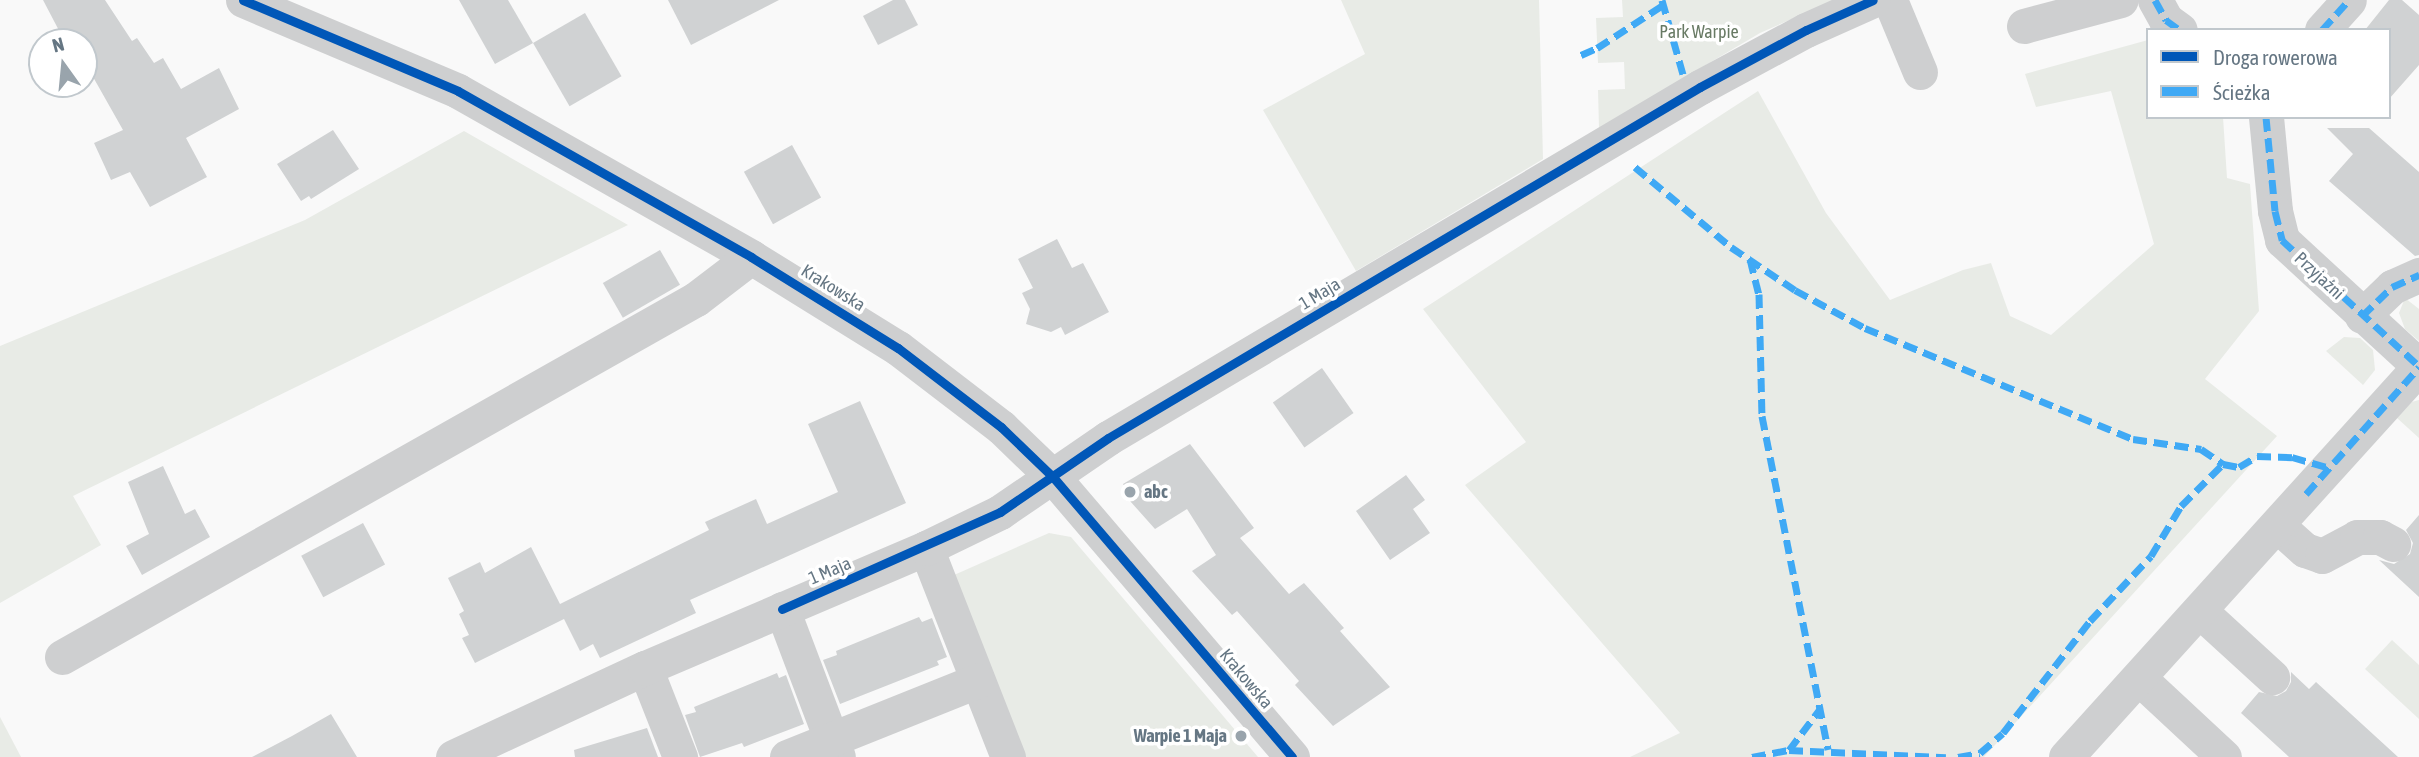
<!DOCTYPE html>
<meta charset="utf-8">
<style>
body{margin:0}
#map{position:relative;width:2419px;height:757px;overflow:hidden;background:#f9f9f9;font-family:"Asap Condensed",sans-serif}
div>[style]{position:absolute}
.green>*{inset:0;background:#e8ebe6}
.building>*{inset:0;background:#d0d2d3;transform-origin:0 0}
.minor>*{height:35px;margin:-17.5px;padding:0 17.5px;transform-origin:17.5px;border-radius:17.5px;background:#cecfd0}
.quiet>*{height:7px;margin-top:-3.5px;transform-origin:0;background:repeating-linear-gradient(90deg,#3fa9f5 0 14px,transparent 0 21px)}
.cycleway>*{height:9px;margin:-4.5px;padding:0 4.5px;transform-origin:4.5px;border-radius:4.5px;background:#0057b8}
.dots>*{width:19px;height:19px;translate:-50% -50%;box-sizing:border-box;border:4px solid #fff;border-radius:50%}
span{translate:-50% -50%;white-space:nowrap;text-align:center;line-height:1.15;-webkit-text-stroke:7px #fff;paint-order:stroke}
.park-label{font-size:18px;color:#687a64}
.street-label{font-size:18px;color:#657683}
.poi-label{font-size:18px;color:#657683;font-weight:700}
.left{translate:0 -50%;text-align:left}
.right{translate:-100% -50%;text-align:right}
.legend{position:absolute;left:2146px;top:28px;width:245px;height:91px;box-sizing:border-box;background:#fff;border:2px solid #c1c8cd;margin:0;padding:9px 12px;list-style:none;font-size:21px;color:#657683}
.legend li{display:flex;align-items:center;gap:14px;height:35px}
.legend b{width:35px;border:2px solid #c1c8cd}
.north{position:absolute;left:28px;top:28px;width:70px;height:70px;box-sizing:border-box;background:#fff;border:2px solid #c1c8cd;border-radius:50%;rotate:345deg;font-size:19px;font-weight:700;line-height:28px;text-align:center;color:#657683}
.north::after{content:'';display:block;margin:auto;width:24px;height:32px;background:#99a4ac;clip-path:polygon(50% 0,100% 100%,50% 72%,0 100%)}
</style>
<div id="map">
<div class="green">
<i style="clip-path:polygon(1341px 0,1539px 0,1543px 159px,1356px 271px,1263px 110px,1365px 54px)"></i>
<i style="clip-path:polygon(1622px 0,1835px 0,1760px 33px,1599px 128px,1598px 90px,1625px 89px,1624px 62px,1598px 63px,1596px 18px,1623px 17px)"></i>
<i style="clip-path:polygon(2148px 40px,2148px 117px,2223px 117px,2227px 178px,2250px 184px,2259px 311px,2205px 379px,2277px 436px,1984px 757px,1630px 757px,1680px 733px,1465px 485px,1526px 442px,1423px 309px,1758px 91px,1826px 213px,1890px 300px,1963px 270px,1991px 263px,2010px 316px,2051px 335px,2154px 244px,2111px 91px,2036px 107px,2025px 74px)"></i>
<i style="clip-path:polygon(464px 131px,628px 225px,73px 496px,101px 545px,0 603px,0 346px,305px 220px)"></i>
<i style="clip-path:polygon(2405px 298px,2419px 309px,2419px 341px,2405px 329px,2399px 313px)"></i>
<i style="clip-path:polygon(2344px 337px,2360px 338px,2373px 350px,2375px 370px,2363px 385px,2326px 351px)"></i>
<i style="clip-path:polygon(2419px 400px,2419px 438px,2397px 418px,2412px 402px)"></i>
<i style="clip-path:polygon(1049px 533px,1071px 537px,1258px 757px,1018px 757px,945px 579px)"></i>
<i style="clip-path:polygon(2392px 640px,2419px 665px,2419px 719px,2365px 669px)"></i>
<i style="clip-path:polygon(0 717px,21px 757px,0 757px)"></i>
</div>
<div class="building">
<i style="clip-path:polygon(43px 0,105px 0,132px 41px,137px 38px,154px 63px,163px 58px,181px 89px,219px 68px,239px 109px,186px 138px,207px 177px,150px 207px,130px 172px,111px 180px,94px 143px,123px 130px,84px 61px,84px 42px,65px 42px)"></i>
<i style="clip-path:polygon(459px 0,508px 0,533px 43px,495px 64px)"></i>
<i style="clip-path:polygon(668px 0,779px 0,691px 45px)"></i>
<i style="clip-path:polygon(893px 0,905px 0,918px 25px,878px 45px,863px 16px)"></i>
<i style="clip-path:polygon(2389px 0,2402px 0,2419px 15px,2419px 65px,2389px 99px,2389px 30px,2365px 30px)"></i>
<i style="left:585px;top:13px;width:73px;height:60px;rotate:60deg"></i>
<i style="clip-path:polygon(2327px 128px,2369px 128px,2419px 172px,2419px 255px,2415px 256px,2329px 181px,2353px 154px)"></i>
<i style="clip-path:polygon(333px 130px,359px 169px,311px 199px,309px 196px,301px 201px,277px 164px)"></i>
<i style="left:792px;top:145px;width:60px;height:55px;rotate:61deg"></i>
<i style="clip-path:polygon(1057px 239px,1072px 268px,1083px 263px,1109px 312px,1065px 335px,1061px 327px,1051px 332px,1026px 324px,1030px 309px,1022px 293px,1033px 288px,1018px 259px)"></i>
<i style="left:660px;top:250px;width:40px;height:66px;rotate:60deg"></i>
<i style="left:1322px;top:368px;width:55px;height:60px;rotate:55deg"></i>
<i style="clip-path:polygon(860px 401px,906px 503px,690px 600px,696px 613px,600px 658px,593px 644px,580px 651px,564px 619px,475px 663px,462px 638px,469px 635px,459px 614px,464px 611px,448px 578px,480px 562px,485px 573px,531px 547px,560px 604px,709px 530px,705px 522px,756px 499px,767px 524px,838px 492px,808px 424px)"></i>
<i style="clip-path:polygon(1190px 444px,1254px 528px,1240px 538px,1289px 594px,1304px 583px,1344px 628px,1340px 631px,1390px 687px,1333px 726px,1295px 685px,1299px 681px,1237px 611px,1232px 615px,1192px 571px,1216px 555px,1187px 509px,1155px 529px,1122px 492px,1126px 489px,1123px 484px)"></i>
<i style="clip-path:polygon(163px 466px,185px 514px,195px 509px,210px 537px,142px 575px,126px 546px,149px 534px,128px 482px)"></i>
<i style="clip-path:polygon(1406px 475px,1425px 500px,1413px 509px,1430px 533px,1390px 560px,1356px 511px)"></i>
<i style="clip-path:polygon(2419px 515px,2419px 597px,2379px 560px,2394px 564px,2410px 554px,2413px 543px,2406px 530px)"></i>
<i style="left:363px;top:523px;width:47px;height:70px;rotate:62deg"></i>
<i style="clip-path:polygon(919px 617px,922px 622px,932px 618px,947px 657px,937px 661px,939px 665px,840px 704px,823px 660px,837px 655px,836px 651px)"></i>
<i style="clip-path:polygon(2291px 672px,2309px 689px,2316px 682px,2398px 757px,2289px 757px,2241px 713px,2259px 692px,2277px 696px,2286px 691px,2291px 682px)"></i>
<i style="clip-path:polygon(777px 673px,779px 678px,786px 675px,804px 724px,744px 747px,742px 743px,700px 757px,685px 715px,696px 712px,694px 707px)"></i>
<i style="clip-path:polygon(331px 714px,357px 757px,252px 757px,292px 736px)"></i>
<i style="clip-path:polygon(647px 728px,658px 757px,575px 757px,574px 750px)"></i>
</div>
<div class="minor">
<i style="left:243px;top:0;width:233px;rotate:22.9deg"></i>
<i style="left:458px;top:91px;width:337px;rotate:29.5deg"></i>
<i style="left:751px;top:257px;width:173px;rotate:31.8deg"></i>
<i style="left:898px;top:348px;width:130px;rotate:37.5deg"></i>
<i style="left:1001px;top:427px;width:72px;rotate:43.9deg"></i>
<i style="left:1053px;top:477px;width:368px;rotate:49.5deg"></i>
<i style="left:1890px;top:0;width:78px;rotate:67.4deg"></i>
<i style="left:2155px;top:0;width:23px;rotate:61deg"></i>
<i style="left:2166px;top:20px;width:17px;rotate:36deg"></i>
<i style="left:2024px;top:26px;width:100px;rotate:-15deg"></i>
<i style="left:2322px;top:30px;width:40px;rotate:-48deg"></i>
<i style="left:2266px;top:117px;width:94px;rotate:84.5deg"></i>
<i style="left:2275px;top:211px;width:30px;rotate:76deg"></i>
<i style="left:2282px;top:240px;width:186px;rotate:42.6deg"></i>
<i style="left:2362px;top:316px;width:42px;rotate:-44deg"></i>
<i style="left:2392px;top:287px;width:30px;rotate:-24deg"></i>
<i style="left:2278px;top:526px;width:36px;rotate:42deg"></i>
<i style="left:2305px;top:550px;width:18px;rotate:19deg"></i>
<i style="left:2322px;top:556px;width:40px;rotate:-28deg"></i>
<i style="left:2357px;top:537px;width:23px"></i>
<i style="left:2380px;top:537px;width:15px;rotate:28deg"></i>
<i style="left:926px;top:548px;width:225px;rotate:68.6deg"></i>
<i style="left:782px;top:609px;width:158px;rotate:69.3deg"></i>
<i style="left:2200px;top:611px;width:98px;rotate:42.5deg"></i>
<i style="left:62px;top:657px;width:728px;rotate:-29.45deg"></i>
<i style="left:696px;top:299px;width:69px;rotate:-37.4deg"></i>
<i style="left:645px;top:668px;width:96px;rotate:68.5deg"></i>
<i style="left:2139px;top:678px;width:116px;rotate:42.9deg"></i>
<i style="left:453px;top:757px;width:212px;rotate:-24.9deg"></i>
<i style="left:645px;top:668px;width:306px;rotate:-23.1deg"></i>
<i style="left:926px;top:548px;width:82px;rotate:-25.9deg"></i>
<i style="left:1000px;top:512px;width:131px;rotate:-34.4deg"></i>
<i style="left:1108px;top:438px;width:688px;rotate:-30.66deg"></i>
<i style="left:1700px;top:87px;width:120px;rotate:-28.3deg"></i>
<i style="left:1806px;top:30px;width:73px;rotate:-24.1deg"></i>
<i style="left:787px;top:757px;width:205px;rotate:-21.8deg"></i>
<i style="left:2066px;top:757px;width:526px;rotate:-47.85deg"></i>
</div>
<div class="quiet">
<i style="left:1662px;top:0;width:77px;rotate:74.2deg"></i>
<i style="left:2155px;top:0;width:23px;rotate:61deg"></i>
<i style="left:2166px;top:20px;width:17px;rotate:36deg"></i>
<i style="left:2322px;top:30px;width:40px;rotate:-48deg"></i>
<i style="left:1581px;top:55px;width:17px;rotate:-24deg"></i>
<i style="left:1597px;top:48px;width:79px;rotate:-33.1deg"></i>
<i style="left:2266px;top:117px;width:94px;rotate:84.5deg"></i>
<i style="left:2275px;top:211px;width:30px;rotate:76deg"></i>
<i style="left:2282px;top:240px;width:186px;rotate:42.6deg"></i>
<i style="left:1635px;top:167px;width:125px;rotate:39.8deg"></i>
<i style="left:1731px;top:247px;width:77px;rotate:33.9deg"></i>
<i style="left:1795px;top:290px;width:80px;rotate:28.5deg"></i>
<i style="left:1865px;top:328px;width:290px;rotate:22.5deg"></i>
<i style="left:2133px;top:439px;width:69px;rotate:8.4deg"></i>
<i style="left:2201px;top:449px;width:27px;rotate:34deg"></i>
<i style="left:2223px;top:464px;width:16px;rotate:11deg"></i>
<i style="left:2239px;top:467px;width:21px;rotate:-31deg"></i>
<i style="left:2257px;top:456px;width:35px;rotate:2deg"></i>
<i style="left:2292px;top:457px;width:40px;rotate:16deg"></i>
<i style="left:1750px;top:259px;width:36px;rotate:76deg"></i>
<i style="left:1759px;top:294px;width:122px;rotate:88.6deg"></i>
<i style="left:1762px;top:416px;width:340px;rotate:78.8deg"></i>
<i style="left:2362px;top:316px;width:42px;rotate:-44deg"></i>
<i style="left:2392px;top:287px;width:30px;rotate:-24deg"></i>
<i style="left:2306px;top:494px;width:170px;rotate:-48.3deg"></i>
<i style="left:1789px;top:750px;width:51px;rotate:-52.9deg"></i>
<i style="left:1752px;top:757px;width:38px;rotate:-11deg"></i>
<i style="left:1789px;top:750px;width:157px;rotate:2.6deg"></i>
<i style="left:1958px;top:757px;width:22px;rotate:-10deg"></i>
<i style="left:1980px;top:753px;width:30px;rotate:-41deg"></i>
<i style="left:2003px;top:733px;width:142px;rotate:-52.2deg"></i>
<i style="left:2090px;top:621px;width:89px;rotate:-46.8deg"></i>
<i style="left:2151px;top:556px;width:58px;rotate:-59deg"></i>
<i style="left:2181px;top:506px;width:59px;rotate:-45deg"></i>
</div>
<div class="cycleway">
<i style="left:243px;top:0;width:233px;rotate:22.9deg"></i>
<i style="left:458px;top:91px;width:337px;rotate:29.5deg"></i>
<i style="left:751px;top:257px;width:173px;rotate:31.8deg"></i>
<i style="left:898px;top:348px;width:130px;rotate:37.5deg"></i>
<i style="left:1001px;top:427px;width:72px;rotate:43.9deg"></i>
<i style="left:1053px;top:477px;width:368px;rotate:49.5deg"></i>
<i style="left:782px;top:609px;width:239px;rotate:-24deg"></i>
<i style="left:1000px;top:512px;width:131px;rotate:-34.4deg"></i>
<i style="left:1108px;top:438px;width:688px;rotate:-30.66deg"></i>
<i style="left:1700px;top:87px;width:120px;rotate:-28.3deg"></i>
<i style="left:1806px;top:30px;width:73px;rotate:-24.1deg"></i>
</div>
<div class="dots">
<i style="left:1130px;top:492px;background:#99a4ac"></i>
<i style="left:1241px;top:736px;background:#99a4ac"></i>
</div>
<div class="park-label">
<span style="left:1699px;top:32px">Park Warpie</span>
</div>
<div class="street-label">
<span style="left:2319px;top:276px;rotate:43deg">Przyjaźni</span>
<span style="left:833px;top:288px;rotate:32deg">Krakowska</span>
<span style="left:1320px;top:294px;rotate:-31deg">1 Maja</span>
<span style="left:830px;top:571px;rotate:-23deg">1 Maja</span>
<span style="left:1246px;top:679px;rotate:50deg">Krakowska</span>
</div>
<div class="poi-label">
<span class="left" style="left:1144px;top:492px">abc</span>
<span class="right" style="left:1227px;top:736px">Warpie 1 Maja</span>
</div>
<ul class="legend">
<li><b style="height:9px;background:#0057b8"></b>Droga rowerowa</li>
<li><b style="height:9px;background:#3fa9f5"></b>Ścieżka</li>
</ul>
<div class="north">N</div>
</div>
